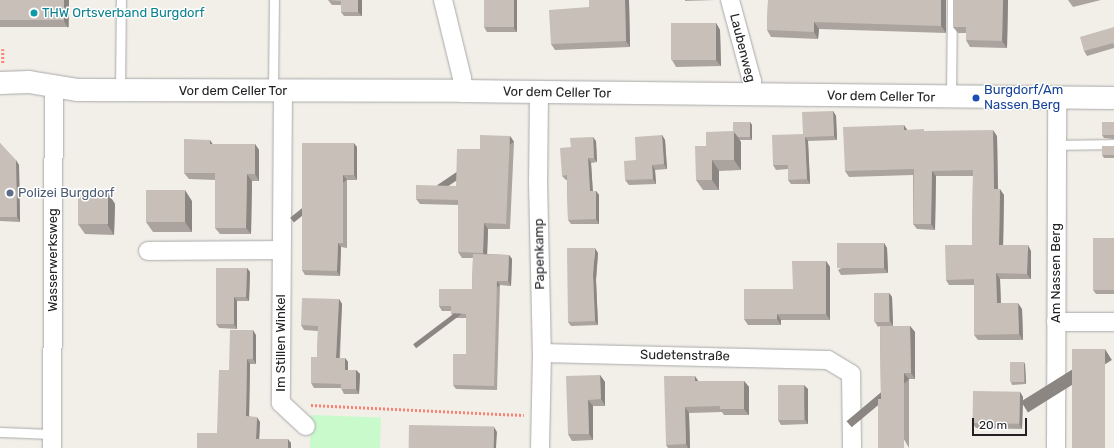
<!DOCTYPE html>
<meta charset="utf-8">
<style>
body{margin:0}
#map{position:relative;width:1114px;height:448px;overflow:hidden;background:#f2efe9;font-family:Rubik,sans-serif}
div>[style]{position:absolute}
.park>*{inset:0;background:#c8facc;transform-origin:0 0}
.path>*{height:2.5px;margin-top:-1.25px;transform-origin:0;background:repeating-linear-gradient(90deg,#fa8072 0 2px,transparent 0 4px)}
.roads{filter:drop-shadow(0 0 1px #a9a9a9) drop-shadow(0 0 1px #a9a9a9)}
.service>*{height:9px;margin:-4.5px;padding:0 4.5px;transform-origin:4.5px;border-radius:4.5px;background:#fff}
.minor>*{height:18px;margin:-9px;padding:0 9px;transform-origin:9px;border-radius:9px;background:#fff}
.tertiary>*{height:22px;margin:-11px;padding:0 11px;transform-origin:11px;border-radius:11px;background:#fff}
.wall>*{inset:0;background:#aba49e;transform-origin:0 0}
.shaded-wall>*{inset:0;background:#8b8681;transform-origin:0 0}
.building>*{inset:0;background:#c7bfb8;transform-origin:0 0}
.dots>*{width:11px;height:11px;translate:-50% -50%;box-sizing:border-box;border:2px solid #fff;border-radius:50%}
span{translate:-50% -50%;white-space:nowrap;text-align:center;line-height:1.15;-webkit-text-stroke:3px #fff;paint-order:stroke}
.culture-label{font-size:13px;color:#0d838f}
.left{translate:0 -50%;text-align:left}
.street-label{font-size:13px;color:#222}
.transit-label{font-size:13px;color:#164399}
.service-label{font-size:13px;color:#4e5e75}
.scale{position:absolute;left:972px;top:418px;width:55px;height:18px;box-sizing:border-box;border:2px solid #222;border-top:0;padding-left:5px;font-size:12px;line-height:14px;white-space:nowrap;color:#222;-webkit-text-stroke:3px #fff;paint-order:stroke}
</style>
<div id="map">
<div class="park">
<i style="left:311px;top:415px;width:70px;height:33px;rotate:2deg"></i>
</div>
<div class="path">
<i style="left:3px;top:49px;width:15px;rotate:90deg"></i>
<i style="left:311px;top:405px;width:213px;rotate:2.7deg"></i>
</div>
<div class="roads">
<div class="service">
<i style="left:120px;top:90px;width:90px;rotate:-89.4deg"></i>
<i style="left:273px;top:91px;width:91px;rotate:-89.4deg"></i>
<i style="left:951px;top:97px;width:97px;rotate:-89.4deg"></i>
<i style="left:1056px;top:145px;width:58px;rotate:-1deg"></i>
<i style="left:0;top:432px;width:52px;rotate:2.2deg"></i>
</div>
<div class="minor">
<i style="left:443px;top:0;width:80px;rotate:76.3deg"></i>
<i style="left:462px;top:78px;width:13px;rotate:86deg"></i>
<i style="left:730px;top:0;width:84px;rotate:74.8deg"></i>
<i style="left:752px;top:81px;width:14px;rotate:90deg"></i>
<i style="left:283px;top:91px;width:312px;rotate:90.4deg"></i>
<i style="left:281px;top:403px;width:34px;rotate:43deg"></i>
<i style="left:539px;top:92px;width:90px;rotate:90.6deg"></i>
<i style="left:538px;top:182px;width:171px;rotate:88.7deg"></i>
<i style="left:542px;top:353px;width:95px;rotate:91.2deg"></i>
<i style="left:148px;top:251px;width:133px;rotate:-0.4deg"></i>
<i style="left:1056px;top:322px;width:58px"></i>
<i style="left:542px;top:353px;width:286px;rotate:1.4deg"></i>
<i style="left:828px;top:360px;width:27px;rotate:31deg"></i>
<i style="left:851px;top:374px;width:74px;rotate:89.2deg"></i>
<i style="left:52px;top:448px;width:362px;rotate:-89.7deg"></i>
<i style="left:1056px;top:448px;width:350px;rotate:-89.8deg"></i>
</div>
<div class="tertiary">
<i style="left:0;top:83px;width:29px;rotate:-2deg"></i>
<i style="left:29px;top:82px;width:50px;rotate:9.3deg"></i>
<i style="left:78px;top:90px;width:385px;rotate:0.1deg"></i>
<i style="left:463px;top:91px;width:651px;rotate:0.62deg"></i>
</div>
</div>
<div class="wall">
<i style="left:0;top:0;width:69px;height:27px"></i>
<i style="clip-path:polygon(328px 0,362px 0,362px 16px,344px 16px,341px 12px,341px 5px,332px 5px)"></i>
<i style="clip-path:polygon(517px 0,517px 32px,487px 32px,484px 27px)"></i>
<i style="clip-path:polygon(589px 0,629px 0,630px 47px,555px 50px,551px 44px,589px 7px)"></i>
<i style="clip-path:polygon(685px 0,716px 0,685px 1px)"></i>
<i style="clip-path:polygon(768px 0,946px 0,946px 33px,819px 29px,818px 39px,771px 37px,767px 30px)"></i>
<i style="clip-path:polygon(1008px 0,1007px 48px,970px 47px,966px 40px,966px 33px,958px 33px,953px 27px)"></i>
<i style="clip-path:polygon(1068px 0,1101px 0,1073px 7px)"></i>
<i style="clip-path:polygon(716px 23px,720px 30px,721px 66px,676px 67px,672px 60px)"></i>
<i style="clip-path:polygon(1114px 27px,1114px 48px,1087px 56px,1084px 51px)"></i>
<i style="clip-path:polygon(833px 111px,836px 116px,837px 140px,808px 141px,810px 184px,791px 184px,788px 180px,788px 169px,776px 170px,773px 165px,803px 134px)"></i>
<i style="clip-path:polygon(750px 122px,752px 125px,752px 140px,739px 140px,741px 142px,741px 170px,719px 171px,719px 190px,703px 190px,696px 180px,706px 146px)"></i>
<i style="clip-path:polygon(1114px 122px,1114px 139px,1104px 138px,1102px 135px)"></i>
<i style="clip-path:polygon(908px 130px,997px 136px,998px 189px,1004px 195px,1003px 245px,1031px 251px,1031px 279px,1000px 279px,1001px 303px,1022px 309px,1023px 340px,978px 340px,974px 335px,974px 285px,949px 285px,946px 280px,972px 245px,973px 176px,936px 176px,935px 230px,917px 229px,913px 224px,913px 175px,849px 177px,845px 171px)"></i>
<i style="clip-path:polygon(662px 135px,665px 140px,667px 169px,655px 170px,656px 184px,629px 185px,625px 180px,636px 160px)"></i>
<i style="clip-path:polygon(510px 136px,514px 142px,510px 229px,488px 229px,487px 254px,509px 255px,512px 259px,511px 286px,500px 285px,497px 390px,456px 389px,453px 385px,466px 354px,466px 318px,454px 318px,451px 313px,451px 311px,442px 311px,439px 306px,472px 289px,473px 258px,462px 258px,458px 252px,458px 205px,420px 204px,416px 199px,456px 186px,480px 149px)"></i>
<i style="clip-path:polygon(596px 141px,597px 162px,591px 163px,593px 191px,596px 191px,599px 195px,599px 224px,571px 224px,568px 220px,567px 180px,566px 180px,562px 176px,571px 147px)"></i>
<i style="clip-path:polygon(0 143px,19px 165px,20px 222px,0 221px)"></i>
<i style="clip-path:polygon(302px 143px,357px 147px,357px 180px,347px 180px,347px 248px,341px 247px,340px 276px,305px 275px,302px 270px)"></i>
<i style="clip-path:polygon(213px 144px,255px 144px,259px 150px,259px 181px,252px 181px,251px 234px,220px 234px,215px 228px,215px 180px,189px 179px,184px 173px)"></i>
<i style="clip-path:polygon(1114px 146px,1114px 158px,1104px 158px,1102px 155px)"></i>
<i style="clip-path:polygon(108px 193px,115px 204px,114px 235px,85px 234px,78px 224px)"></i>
<i style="clip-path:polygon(192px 201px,192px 232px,153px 232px,146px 222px)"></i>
<i style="clip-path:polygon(1114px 238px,1114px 294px,1096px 294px,1093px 290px)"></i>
<i style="clip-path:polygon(884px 243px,887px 248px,888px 273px,841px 275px,838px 270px)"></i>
<i style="clip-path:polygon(598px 253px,596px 280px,598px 325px,571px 326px,568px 322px)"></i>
<i style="clip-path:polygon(826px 261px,830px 267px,830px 320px,781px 320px,781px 325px,748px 325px,744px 319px,793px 289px)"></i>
<i style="clip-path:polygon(247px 268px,250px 272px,249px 301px,237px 301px,237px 329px,219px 328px,216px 324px)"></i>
<i style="clip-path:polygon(889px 293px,892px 297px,893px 326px,910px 326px,915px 332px,915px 379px,909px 379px,909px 448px,881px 399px,880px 326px,878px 327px,875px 322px)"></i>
<i style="clip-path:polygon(339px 299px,342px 304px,340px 358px,345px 358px,348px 362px,348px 370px,356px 370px,360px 374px,359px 394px,344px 394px,341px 388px,314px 388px,311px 383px,317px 357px,318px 331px,304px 330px,301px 325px)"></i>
<i style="clip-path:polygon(256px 335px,256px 364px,250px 364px,249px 416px,260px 422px,259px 439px,291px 443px,291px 448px,197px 448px,217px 433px,229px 370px)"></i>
<i style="clip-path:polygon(1025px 364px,1026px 384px,1012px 385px,1011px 382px)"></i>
<i style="clip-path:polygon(600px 375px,605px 382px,605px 406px,593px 406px,593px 440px,572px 441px,568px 434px)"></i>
<i style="clip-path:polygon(698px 381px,744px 381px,749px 387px,749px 415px,724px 415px,722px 412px,689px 413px,690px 448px,668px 448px,666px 445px)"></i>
<i style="clip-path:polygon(808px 389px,808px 424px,781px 425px,778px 420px)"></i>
<i style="clip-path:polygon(1020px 392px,1023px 397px,1022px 429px,976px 428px,972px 423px)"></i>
</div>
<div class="shaded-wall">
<i style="clip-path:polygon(64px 0,69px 0,68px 28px,64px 21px)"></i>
<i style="clip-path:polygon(358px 0,362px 0,362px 16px,358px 12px)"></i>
<i style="clip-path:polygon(514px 0,517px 0,517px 32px,513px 27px)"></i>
<i style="clip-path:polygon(625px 0,629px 0,630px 47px,626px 41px)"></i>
<i style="clip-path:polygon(941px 0,946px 0,946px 33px,941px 26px)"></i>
<i style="clip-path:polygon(1003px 0,1008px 0,1007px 48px,1002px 41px)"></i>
<i style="clip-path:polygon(814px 22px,819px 29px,818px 39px,814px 32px)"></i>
<i style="clip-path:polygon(716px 23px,720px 30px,721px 66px,716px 60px)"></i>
<i style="clip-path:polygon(833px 111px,836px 116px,837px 140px,834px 136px)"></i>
<i style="clip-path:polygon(750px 122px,752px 125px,752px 140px,750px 137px)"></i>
<i style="clip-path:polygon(904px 125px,908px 131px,904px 130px)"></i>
<i style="clip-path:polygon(993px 130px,997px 136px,998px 195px,994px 189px)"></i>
<i style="clip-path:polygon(734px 131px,741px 142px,741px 170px,734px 160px)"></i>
<i style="clip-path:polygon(662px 135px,665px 140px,667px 169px,664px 164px)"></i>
<i style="left:510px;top:136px;width:7px;height:88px;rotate:56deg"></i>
<i style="clip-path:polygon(593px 137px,596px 141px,597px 162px,594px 158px)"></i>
<i style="clip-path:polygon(805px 137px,808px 141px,810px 184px,807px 179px)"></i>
<i style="clip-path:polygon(210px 140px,214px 146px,210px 144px)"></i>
<i style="clip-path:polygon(354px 143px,357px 147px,357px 180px,354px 175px)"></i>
<i style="clip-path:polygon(255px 144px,259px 150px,259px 181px,255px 174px)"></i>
<i style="clip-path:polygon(588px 158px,591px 163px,593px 196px,590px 191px)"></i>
<i style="clip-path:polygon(16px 160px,19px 165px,20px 222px,17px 217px)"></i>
<i style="clip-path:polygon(712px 160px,719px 171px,719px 190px,712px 180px)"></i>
<i style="clip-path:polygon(652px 165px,655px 170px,656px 184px,653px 179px)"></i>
<i style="clip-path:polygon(932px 171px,936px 176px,935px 230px,931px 224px)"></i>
<i style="clip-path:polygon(247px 174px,252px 181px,251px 234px,246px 228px)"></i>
<i style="left:343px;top:175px;width:6px;height:68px;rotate:51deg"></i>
<i style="clip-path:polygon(1000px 189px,1004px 195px,1003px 251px,999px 245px)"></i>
<i style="clip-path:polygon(185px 190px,192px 201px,192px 232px,185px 222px)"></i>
<i style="clip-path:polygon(596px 191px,599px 195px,599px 224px,596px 219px)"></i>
<i style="clip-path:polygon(108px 193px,115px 204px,114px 235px,107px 224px)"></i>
<i style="clip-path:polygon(484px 223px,488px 229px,487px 258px,483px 253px)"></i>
<i style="clip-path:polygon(338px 243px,341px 247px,340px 276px,337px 271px)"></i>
<i style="clip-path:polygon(884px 243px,887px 248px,888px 273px,884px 268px)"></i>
<i style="clip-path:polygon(1028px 245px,1031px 251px,1031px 279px,1027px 274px)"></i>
<i style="clip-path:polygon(595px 248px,598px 253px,596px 280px,598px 325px,595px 321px,593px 275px)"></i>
<i style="clip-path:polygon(509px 255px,512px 259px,511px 286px,508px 281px)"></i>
<i style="clip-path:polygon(826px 261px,830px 267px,830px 320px,826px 314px)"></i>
<i style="clip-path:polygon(247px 268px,250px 272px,249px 301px,246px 297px)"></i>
<i style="clip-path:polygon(996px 273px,1000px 279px,1001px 309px,997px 303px)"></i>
<i style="left:497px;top:281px;width:5px;height:105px;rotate:53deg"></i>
<i style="clip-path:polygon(889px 293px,892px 297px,893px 326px,890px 321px)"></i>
<i style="clip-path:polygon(234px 297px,237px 301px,237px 329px,234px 324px)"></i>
<i style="clip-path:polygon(339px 299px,342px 304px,339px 362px,336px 358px)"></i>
<i style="clip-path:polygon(1018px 303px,1022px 309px,1023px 340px,1019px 334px)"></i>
<i style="clip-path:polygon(777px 314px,781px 320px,781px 325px,777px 319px)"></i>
<i style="clip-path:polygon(910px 326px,915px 332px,915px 379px,911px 373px)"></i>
<i style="clip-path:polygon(253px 330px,256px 335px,256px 364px,253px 359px)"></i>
<i style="left:1105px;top:349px;width:13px;height:99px;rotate:58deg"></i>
<i style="clip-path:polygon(345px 358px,348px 362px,348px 374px,345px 370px)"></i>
<i style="clip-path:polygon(247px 359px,250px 364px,249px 421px,246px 416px)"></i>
<i style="clip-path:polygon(1024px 362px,1025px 364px,1026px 384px,1025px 382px)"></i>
<i style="clip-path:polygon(356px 370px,360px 374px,359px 394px,356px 389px)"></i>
<i style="left:904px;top:373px;width:8px;height:75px;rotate:50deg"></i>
<i style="clip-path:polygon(600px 375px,605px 382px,605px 406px,601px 399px)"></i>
<i style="clip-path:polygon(695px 376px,699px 382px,695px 381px)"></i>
<i style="clip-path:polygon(744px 381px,749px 387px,749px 415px,744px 409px)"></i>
<i style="clip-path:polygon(804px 385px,808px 389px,808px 424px,805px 420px)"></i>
<i style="clip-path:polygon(1020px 392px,1023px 397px,1022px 429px,1019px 424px)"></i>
<i style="clip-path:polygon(588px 400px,593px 406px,593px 440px,589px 434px)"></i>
<i style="clip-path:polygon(685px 407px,689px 413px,690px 448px,688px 448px,686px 444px)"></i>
<i style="clip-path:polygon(257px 417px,260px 422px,259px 443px,256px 439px)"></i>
<i style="clip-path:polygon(494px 427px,497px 432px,496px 448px,493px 448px)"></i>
<i style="clip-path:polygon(288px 439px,291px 443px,291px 448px,288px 448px)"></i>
</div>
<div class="building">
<i style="left:0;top:0;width:64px;height:20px"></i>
<i style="clip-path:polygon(328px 0,358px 0,358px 12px,341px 12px,341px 1px)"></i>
<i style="left:484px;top:0;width:30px;height:27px"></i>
<i style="clip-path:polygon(589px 0,625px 0,626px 41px,551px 44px,549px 10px,589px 7px)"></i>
<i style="clip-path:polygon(768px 0,941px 0,941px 26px,814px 22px,814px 32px,767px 30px)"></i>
<i style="clip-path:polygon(953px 0,1003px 0,1002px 41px,966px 40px,966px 27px,953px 27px)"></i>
<i style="left:716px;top:23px;width:37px;height:45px;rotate:90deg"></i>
<i style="clip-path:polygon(1114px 27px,1114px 46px,1113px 43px,1084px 51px,1080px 37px)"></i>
<i style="clip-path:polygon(833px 111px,834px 136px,805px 137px,807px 179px,788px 180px,788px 165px,773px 165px,772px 135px,803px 134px,802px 112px)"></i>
<i style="clip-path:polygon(733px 122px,750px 122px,750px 137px,738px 137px,733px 131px)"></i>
<i style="left:1102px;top:122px;width:12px;height:13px"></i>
<i style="clip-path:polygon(904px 125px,904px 130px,924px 129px,924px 131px,993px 130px,994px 189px,1000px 189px,999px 245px,1028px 245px,1027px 274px,996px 273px,997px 303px,1018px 303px,1019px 334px,974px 335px,974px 279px,946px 280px,945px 245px,972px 245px,973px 170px,932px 171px,931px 224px,913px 224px,914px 169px,845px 171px,843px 127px)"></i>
<i style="clip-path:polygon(734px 131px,734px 160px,712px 160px,712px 180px,696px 180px,695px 146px,706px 146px,706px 132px)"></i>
<i style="clip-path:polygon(480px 135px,510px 136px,506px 224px,484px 223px,483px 253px,458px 252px,458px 200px,416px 199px,416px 185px,456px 186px,457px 149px,480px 149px)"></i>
<i style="clip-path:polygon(662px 135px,664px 164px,652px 165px,653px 179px,625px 180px,624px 161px,636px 160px,635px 137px)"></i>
<i style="clip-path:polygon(593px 137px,594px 158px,588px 158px,590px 191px,596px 191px,596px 219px,568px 220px,567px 175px,562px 176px,560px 148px,571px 147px,570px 138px)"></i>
<i style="clip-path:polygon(184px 139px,210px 140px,210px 144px,255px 144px,255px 174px,247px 174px,246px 228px,215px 228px,215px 173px,184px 173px)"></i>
<i style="clip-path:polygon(0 143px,16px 160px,17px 217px,0 217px)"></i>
<i style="clip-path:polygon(302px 143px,354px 143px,354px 175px,343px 175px,343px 243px,338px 243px,337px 271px,302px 270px)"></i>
<i style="left:1114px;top:146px;width:9px;height:12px;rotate:90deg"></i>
<i style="left:146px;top:190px;width:39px;height:32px"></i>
<i style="left:78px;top:193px;width:30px;height:31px"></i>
<i style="left:1093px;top:238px;width:21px;height:52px"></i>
<i style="left:884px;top:243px;width:25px;height:47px;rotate:90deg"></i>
<i style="clip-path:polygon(567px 248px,595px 248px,593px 275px,595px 321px,568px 322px)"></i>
<i style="clip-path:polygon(473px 254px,509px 255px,508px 281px,497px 281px,494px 386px,453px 385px,453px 354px,466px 354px,466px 314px,451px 313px,451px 306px,439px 306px,439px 289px,472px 289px)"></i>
<i style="clip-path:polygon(792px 261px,826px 261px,826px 314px,777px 314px,777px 319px,744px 319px,744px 289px,793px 289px)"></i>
<i style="clip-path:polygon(216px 268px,247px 268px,246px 297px,234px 297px,234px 324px,216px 324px)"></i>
<i style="left:874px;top:293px;width:15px;height:29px"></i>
<i style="clip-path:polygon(302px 298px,339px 299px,336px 358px,345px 358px,345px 370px,356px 370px,356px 389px,341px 389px,341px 384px,311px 383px,311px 357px,317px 357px,318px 326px,301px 325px)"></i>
<i style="clip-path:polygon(880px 326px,910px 326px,911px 373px,904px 373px,904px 448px,878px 448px,878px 399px,881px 399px)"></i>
<i style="clip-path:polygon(230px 330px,253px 330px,253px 359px,247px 359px,246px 416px,257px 417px,256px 439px,288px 439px,288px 448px,197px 448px,197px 433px,217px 433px,219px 370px,229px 370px)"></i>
<i style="left:1072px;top:349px;width:33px;height:99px"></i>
<i style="left:1010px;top:362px;width:14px;height:20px"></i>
<i style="clip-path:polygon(600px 375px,601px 399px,588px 400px,589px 434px,568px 434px,566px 376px)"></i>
<i style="clip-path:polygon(664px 376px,695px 376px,695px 381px,744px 381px,744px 409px,720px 409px,720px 406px,685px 407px,686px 444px,666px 445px)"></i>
<i style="left:778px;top:385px;width:26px;height:35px"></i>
<i style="left:973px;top:391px;width:47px;height:32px;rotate:1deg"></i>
<i style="left:409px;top:425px;width:85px;height:23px;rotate:1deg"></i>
</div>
<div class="dots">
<i style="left:34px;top:13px;background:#0f9aa8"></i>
<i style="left:976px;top:98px;background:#1a4fb4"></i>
<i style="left:10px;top:193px;background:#5c6f8a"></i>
</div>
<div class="culture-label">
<span class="left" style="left:42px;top:13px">THW Ortsverband Burgdorf</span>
</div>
<div class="street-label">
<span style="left:742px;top:48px;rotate:76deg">Laubenweg</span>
<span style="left:233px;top:91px">Vor dem Celler Tor</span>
<span style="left:557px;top:93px;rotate:1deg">Vor dem Celler Tor</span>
<span style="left:881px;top:97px;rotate:1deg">Vor dem Celler Tor</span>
<span style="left:540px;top:254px;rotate:-91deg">Papenkamp</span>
<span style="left:53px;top:260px;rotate:-90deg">Wasserwerksweg</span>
<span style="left:1056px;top:273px;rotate:-90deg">Am Nassen Berg</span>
<span style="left:281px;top:343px;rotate:-90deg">Im Stillen Winkel</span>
<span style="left:685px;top:356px;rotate:1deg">Sudetenstraße</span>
</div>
<div class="transit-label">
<span class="left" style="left:984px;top:98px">Burgdorf/Am<br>Nassen Berg</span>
</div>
<div class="service-label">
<span class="left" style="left:18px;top:193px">Polizei Burgdorf</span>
</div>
<div class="scale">20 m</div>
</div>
